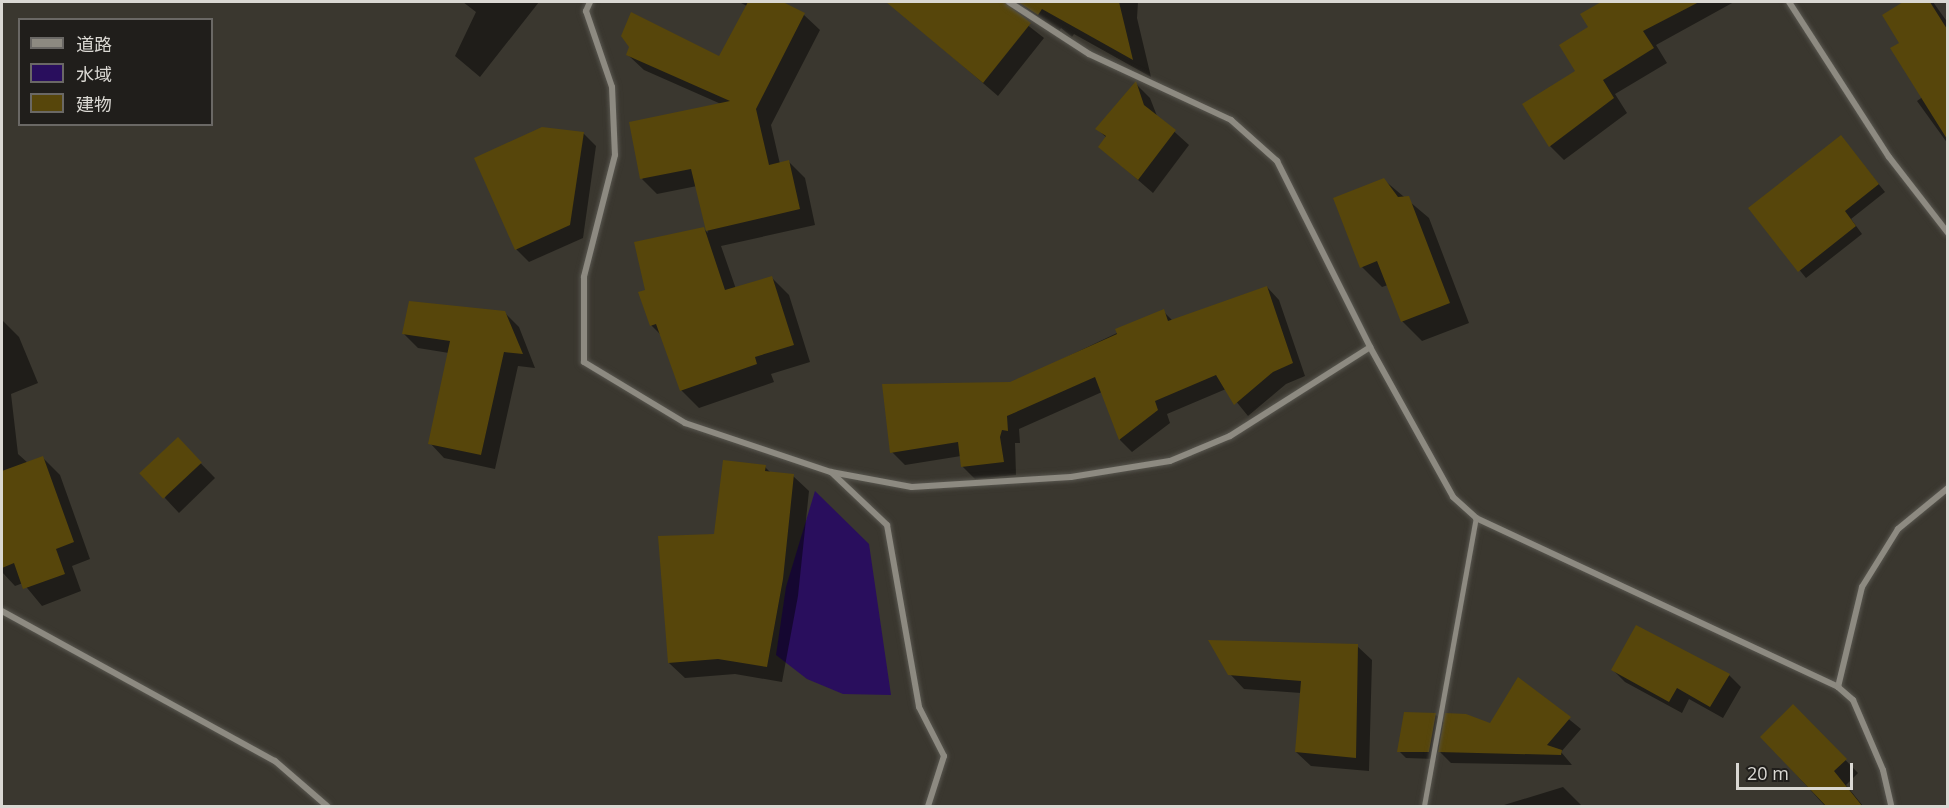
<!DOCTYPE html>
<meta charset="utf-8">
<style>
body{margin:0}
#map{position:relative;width:1949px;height:808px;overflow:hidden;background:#3a372f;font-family:"Open Sans","Noto Sans JP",sans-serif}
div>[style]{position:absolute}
.water>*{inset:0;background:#290e5d}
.shadow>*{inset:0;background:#0007}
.building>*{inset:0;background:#57460b;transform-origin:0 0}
.roads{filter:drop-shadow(0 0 2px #58564f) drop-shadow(0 0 2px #58564f)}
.service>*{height:4.5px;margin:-2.25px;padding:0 2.25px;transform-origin:2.25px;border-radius:2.25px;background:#8d8a81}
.minor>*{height:6px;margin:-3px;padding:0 3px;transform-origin:3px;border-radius:3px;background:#8d8a81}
span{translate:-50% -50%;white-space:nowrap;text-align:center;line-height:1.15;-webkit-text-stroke:5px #201e1b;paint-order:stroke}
.frame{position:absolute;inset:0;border:3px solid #dad8d3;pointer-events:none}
.legend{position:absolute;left:18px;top:18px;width:195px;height:108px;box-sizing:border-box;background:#201e1b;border:2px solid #6a6865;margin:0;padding:8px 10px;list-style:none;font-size:18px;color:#dad8d3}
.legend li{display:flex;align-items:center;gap:12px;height:30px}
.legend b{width:30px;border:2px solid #6a6865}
.scale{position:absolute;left:1736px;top:763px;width:117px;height:27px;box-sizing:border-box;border:3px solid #dad8d3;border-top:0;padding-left:8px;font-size:18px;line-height:21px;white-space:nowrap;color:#dad8d3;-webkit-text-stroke:4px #201e1b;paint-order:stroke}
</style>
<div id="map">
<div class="water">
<i style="clip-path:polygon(815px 491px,869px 544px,891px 695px,843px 694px,807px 679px,776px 655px,786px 587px)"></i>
</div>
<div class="shadow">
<i style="clip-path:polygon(463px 2px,539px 2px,480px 77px,455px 56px,476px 12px)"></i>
<i style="clip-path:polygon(739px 2px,780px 2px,804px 15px,820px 30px,771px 125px,780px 164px,789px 162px,805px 178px,815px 225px,721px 246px,736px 289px,772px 278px,789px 295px,810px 362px,771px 374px,774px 382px,699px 408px,681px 390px,661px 335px,651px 325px,646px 291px,703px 228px,708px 233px,697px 186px,657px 194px,642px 179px,721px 104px,644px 70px,628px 55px,720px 58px,747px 6px)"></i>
<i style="clip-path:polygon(905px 2px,936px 2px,981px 36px,1007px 9px,1044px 38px,998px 96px,898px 10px)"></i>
<i style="clip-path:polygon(1019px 2px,1138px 2px,1137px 18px,1151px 77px,1074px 34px,1072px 37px,1061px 28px,1058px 33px)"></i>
<i style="clip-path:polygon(1604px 2px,1734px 2px,1656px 45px,1667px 63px,1615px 94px,1627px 113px,1564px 160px,1550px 146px,1524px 105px,1577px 71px,1590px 28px,1582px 15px)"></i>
<i style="clip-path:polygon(1906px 2px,1933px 2px,1948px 23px,1948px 144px,1917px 101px,1924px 96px,1901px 43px,1884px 15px)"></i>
<i style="clip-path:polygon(1136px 84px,1150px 98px,1157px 116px,1189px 145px,1153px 193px,1100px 147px,1107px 138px,1097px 129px)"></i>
<i style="clip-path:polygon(583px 133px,596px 146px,583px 238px,529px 262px,516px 249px)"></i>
<i style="clip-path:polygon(1841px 137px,1885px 192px,1851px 219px,1862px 234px,1806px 278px,1750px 209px)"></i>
<i style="clip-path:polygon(1384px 180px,1429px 218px,1469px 323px,1422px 341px,1402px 321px,1388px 285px,1382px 287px,1362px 267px)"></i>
<i style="clip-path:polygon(1267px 287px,1279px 300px,1305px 376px,1286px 384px,1248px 416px,1226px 389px,1167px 414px,1170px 423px,1132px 452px,1120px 440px,1102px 392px,1019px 429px,1020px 443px,1015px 443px,1016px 475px,975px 479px,962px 466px,961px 456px,905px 465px,892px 452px,1010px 384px,1163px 311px,1173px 321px)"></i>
<i style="clip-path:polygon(505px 313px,519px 327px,535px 368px,518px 366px,495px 469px,444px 458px,430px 443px,449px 353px,418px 348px,404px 334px)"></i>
<i style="clip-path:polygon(2px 320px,19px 337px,38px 383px,11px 394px,18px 454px,28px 463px,43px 458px,60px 475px,90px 559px,72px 566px,81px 591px,42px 606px,23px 583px,15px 586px,2px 572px)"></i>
<i style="clip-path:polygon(178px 440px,215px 478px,179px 513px,165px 498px)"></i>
<i style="clip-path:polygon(765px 467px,771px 473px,793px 476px,809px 491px,798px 596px,782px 682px,735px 674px,685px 678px,669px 663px,716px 535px)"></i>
<i style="clip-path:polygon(1357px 646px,1372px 660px,1369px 771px,1311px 766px,1296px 752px,1301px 693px,1244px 689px,1230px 674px)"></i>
<i style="clip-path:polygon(1613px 670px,1729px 675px,1741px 687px,1723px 718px,1689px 699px,1682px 713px,1625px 682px)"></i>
<i style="clip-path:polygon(1519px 679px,1581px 729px,1561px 752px,1572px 765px,1451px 763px,1438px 750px,1436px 759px,1406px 758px,1399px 751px,1436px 715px,1445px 724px,1490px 725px)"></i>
<i style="clip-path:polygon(1793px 706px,1858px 773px,1846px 785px,1863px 806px,1825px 806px,1762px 737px)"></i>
<i style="clip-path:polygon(1563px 787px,1582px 806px,1505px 806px,1504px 805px)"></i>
</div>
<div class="building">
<i style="clip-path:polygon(748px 2px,783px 2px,805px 13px,756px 109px,769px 165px,789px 160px,800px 209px,706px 231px,691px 169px,640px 179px,629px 122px,730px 101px,626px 55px,629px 47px,621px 36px,631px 12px,719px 56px)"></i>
<i style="clip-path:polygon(886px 2px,1004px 2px,1031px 23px,983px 83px)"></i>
<i style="clip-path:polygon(1018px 2px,1119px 2px,1133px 60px,1042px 9px,1038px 15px)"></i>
<i style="clip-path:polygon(1601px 2px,1699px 2px,1643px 31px,1654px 48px,1603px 80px,1614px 98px,1549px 147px,1522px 104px,1575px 71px,1559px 45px,1588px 27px,1580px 14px)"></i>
<i style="clip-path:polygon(1903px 2px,1930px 2px,1947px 29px,1947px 139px,1890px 48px,1899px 43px,1882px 15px)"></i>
<i style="clip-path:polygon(1136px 81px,1144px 105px,1176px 130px,1138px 180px,1098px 147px,1106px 136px,1095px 129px)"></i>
<i style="clip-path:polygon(542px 127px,584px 132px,570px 225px,515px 250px,474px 158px)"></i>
<i style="clip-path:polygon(1841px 135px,1879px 184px,1845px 211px,1856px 226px,1798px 272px,1748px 208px)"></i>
<i style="clip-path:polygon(1384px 178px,1398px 197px,1409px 196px,1450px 303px,1401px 322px,1377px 261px,1360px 268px,1333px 198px)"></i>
<i style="clip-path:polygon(704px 227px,725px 290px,772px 276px,794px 345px,755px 357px,757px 364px,680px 391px,656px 324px,650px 326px,638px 292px,645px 290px,634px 242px)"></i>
<i style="clip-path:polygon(1267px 286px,1293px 363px,1273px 372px,1234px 405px,1216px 375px,1155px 401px,1158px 410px,1119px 440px,1095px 377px,1007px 416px,1008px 431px,1002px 430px,1000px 437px,1004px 462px,961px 467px,958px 442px,890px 453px,882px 384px,1010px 382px,1117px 334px,1115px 329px,1164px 309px,1168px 321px)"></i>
<i style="clip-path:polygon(409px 301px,505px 311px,523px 354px,504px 352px,481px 455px,428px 444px,450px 341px,402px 334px)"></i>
<i style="left:178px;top:437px;width:35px;height:53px;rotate:47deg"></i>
<i style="clip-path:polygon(43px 456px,74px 542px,56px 549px,65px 574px,23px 589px,14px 563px,2px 568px,2px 471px)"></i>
<i style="clip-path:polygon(723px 460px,766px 465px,765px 471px,794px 474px,783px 579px,767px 667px,718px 659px,668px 663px,658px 536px,714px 534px)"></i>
<i style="clip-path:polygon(1636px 625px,1730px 674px,1710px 707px,1677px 688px,1669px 702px,1611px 670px)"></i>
<i style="clip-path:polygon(1208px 640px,1358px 644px,1356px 758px,1295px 752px,1301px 681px,1228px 675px)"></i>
<i style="clip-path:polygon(1518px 677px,1571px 717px,1547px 745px,1562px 750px,1561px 755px,1438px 752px,1445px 713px,1466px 714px,1490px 723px)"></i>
<i style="clip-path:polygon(1793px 704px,1847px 759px,1834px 771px,1863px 807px,1827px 807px,1760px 737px)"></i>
<i style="clip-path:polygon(1404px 712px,1436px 713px,1429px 752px,1397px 752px)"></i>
</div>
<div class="roads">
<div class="service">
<i style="left:1424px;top:806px;width:293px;rotate:-79.8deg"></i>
</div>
<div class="minor">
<i style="left:590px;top:2px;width:10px;rotate:114deg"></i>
<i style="left:586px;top:11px;width:80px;rotate:71.1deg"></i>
<i style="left:612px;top:87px;width:68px;rotate:87.5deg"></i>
<i style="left:615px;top:155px;width:126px;rotate:104.3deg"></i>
<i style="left:584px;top:277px;width:85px;rotate:90deg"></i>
<i style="left:584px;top:362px;width:118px;rotate:31.1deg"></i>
<i style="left:685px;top:423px;width:154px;rotate:18.6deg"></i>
<i style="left:831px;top:472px;width:82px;rotate:10.5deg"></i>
<i style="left:912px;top:487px;width:159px;rotate:-3.6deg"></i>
<i style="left:1071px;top:477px;width:100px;rotate:-9.2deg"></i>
<i style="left:1170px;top:461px;width:65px;rotate:-22.6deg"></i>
<i style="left:1230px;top:436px;width:166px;rotate:-32.4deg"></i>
<i style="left:1009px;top:2px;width:95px;rotate:33deg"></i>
<i style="left:1089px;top:54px;width:157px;rotate:24.9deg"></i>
<i style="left:1231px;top:120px;width:62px;rotate:41.7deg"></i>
<i style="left:1277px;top:161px;width:208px;rotate:63.4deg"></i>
<i style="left:1370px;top:347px;width:171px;rotate:61deg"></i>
<i style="left:1453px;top:497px;width:31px;rotate:42deg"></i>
<i style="left:1476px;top:518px;width:400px;rotate:25deg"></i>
<i style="left:1838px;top:687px;width:20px;rotate:41deg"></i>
<i style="left:1853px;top:700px;width:76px;rotate:66.8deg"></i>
<i style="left:1883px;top:770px;width:37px;rotate:77deg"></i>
<i style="left:1789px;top:2px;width:184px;rotate:57.2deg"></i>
<i style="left:1889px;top:157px;width:96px;rotate:52.2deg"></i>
<i style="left:831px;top:472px;width:77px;rotate:43.4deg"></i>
<i style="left:887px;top:525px;width:185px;rotate:80deg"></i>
<i style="left:919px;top:707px;width:55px;rotate:63deg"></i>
<i style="left:944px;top:756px;width:52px;rotate:107.7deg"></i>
<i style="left:2px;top:611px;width:311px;rotate:28.8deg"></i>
<i style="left:275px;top:761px;width:69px;rotate:40.9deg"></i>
<i style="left:1838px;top:687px;width:103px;rotate:-76.5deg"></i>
<i style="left:1862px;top:587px;width:68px;rotate:-58.2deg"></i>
<i style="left:1898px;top:529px;width:65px;rotate:-39.4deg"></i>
</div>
</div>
<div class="frame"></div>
<ul class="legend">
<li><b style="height:8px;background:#8d8a81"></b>道路</li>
<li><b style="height:16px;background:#290e5d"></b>水域</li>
<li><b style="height:16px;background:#57460b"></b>建物</li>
</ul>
<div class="scale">20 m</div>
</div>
